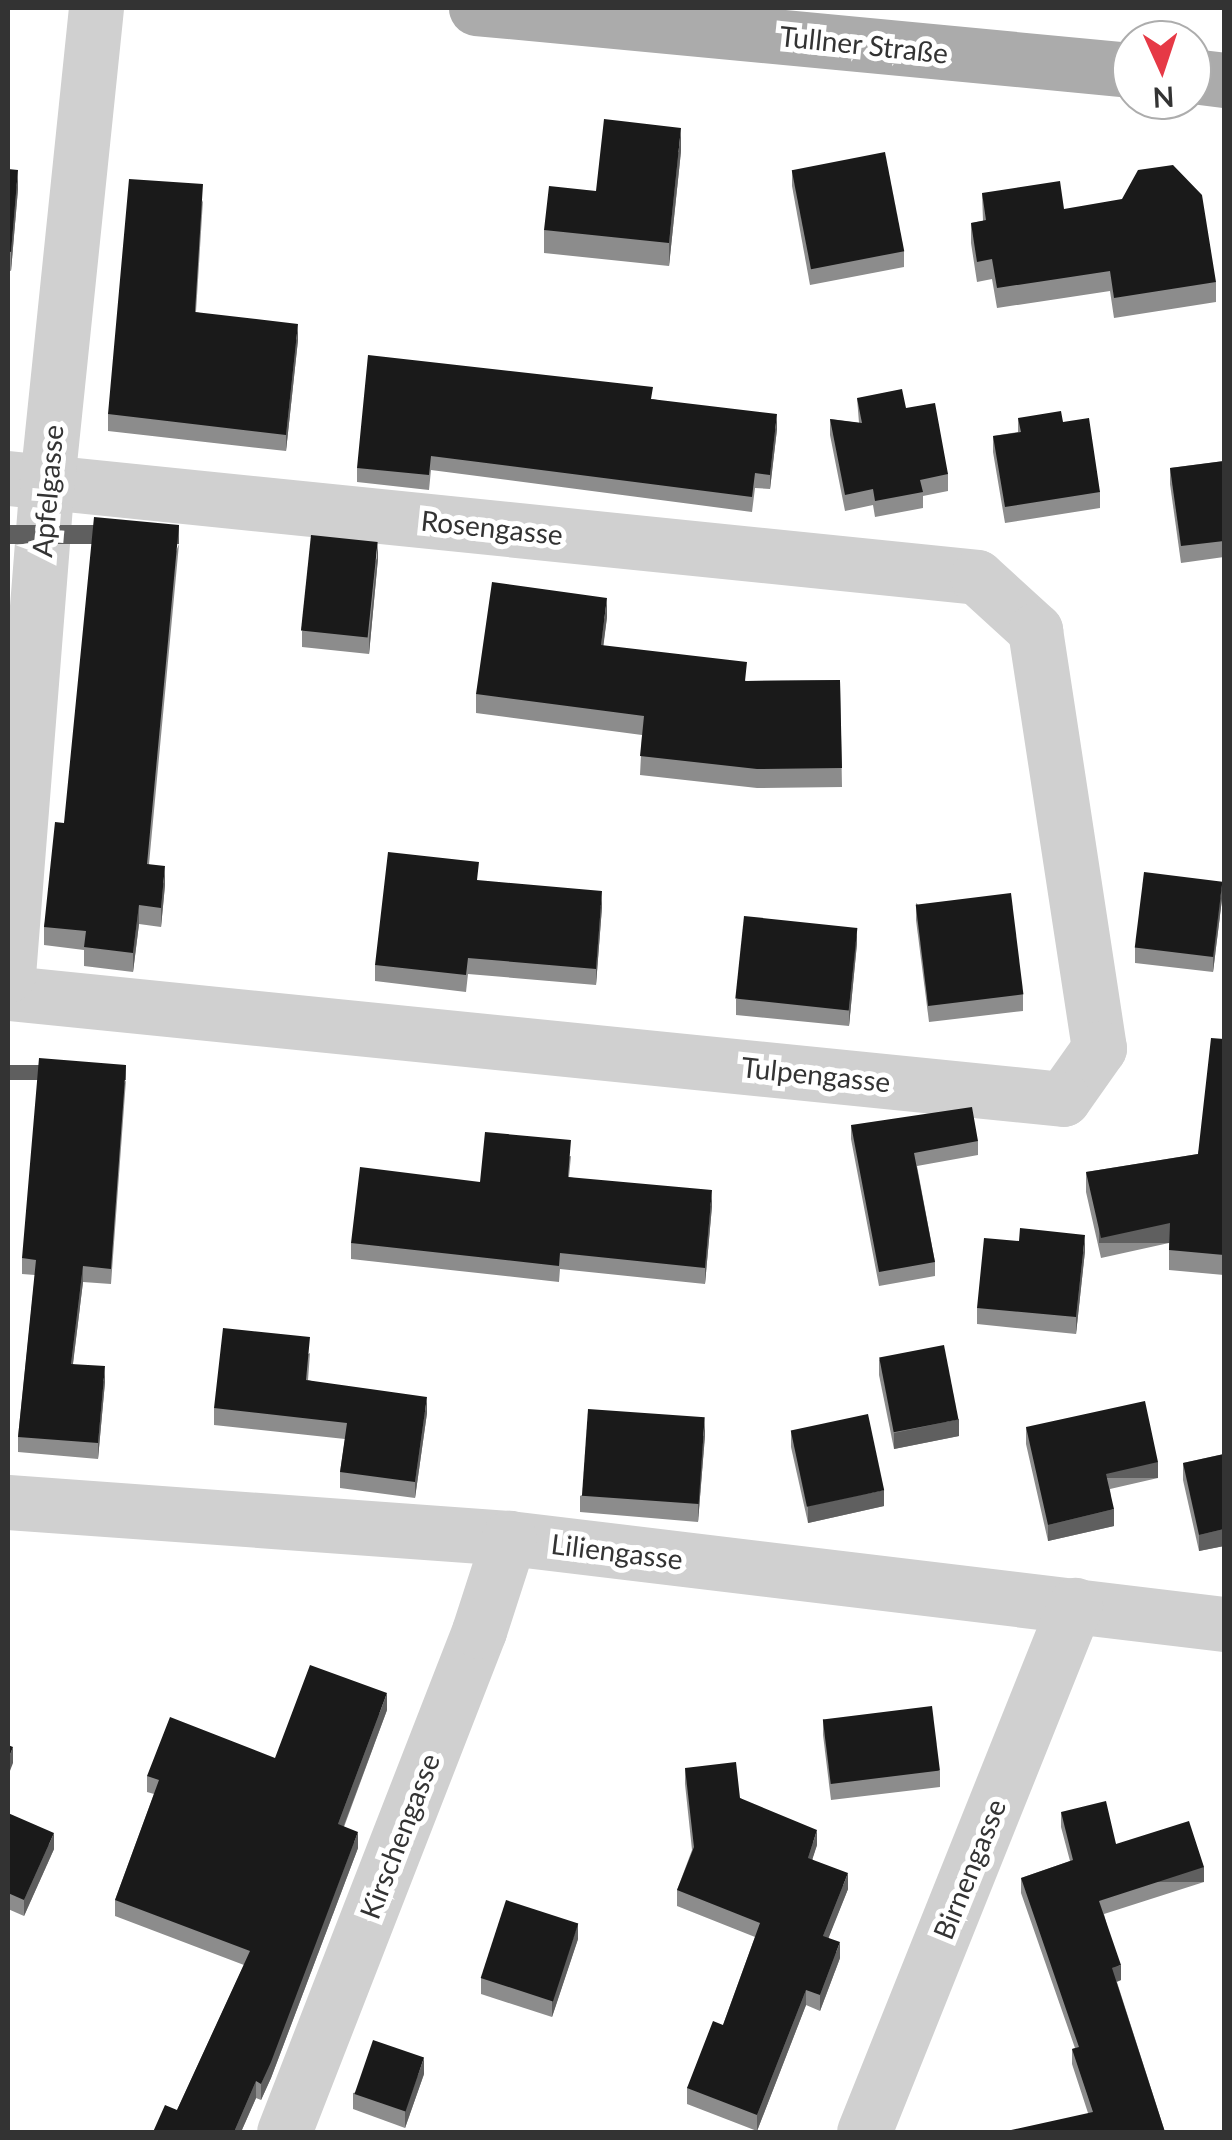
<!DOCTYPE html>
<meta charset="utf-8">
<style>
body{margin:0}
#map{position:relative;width:1232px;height:2140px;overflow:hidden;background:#fff;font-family:Lato,sans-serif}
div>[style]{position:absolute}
.minor>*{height:55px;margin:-27.5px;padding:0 27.5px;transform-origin:27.5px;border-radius:27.5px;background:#d0d0d0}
.major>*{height:55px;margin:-27.5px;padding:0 27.5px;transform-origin:27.5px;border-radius:27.5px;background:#ababab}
.wall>*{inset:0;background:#8c8c8c}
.shaded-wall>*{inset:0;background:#5f5f5f;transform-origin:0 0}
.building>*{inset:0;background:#1a1a1a;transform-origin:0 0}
span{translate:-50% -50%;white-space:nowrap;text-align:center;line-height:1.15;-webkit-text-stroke:10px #fff;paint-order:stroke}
.street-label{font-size:28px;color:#333}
.frame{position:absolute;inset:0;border:10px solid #333;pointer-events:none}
.north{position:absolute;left:1112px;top:20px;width:100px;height:100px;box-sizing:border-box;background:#fff;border:2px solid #adadad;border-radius:50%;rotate:177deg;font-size:28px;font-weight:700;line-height:40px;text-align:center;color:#333}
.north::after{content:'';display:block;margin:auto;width:35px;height:45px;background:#e63946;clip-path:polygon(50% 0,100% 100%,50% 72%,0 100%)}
</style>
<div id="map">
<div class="minor">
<i style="left:8px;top:478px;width:974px;rotate:5.83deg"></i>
<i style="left:977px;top:577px;width:79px;rotate:42.4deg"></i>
<i style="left:1035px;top:630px;width:423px;rotate:81.3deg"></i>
<i style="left:1099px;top:1048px;width:62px;rotate:125.2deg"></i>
<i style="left:1063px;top:1099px;width:1060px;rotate:-174.26deg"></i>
<i style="left:8px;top:975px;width:495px;rotate:-85.5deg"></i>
<i style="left:47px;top:482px;width:477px;rotate:-84.1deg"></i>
<i style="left:8px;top:1502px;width:502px;rotate:4.11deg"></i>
<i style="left:509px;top:1538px;width:720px;rotate:6.86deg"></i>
<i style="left:284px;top:2132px;width:538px;rotate:-68.73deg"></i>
<i style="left:479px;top:1631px;width:98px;rotate:-72.1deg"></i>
<i style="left:864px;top:2132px;width:568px;rotate:-68.18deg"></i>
</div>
<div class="major">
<i style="left:476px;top:8px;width:659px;rotate:5.4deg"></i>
<i style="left:1192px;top:76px;width:32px;rotate:7deg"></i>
</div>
<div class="wall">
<i style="clip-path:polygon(681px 151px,669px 266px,544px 253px,544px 230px,596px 191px)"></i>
<i style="clip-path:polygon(8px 169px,18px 189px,11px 271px,8px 270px)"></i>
<i style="clip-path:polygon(792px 170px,904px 251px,904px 267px,810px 285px,792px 186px)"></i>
<i style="clip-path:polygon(982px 193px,1064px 209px,1216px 282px,1216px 302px,1114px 318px,1110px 291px,997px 308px,992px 279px,977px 282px,971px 243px,971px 223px,983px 221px)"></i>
<i style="clip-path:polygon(203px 200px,196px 312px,298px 340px,286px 451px,108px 431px,108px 414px)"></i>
<i style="clip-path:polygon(857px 398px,906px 408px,948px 474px,948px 491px,923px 496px,923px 508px,875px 517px,873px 505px,845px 511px,830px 435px,830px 419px,859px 423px)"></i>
<i style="clip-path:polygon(653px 399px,777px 429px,770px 489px,755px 488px,752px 512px,431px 470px,429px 490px,357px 482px,357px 468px)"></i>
<i style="clip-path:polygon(1018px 418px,1063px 422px,1100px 492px,1100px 508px,1005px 523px,993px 452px,993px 436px,1018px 432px)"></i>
<i style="clip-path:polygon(1224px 461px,1224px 557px,1181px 563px,1170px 484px,1170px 468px)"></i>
<i style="clip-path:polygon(179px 544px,149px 864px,165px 885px,161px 927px,139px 924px,133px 972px,84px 966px,84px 950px,44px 945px,44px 927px,64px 823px)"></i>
<i style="clip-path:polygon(378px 558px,369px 654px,302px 647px,302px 631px)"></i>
<i style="clip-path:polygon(607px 617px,603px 646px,747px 681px,840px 680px,842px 787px,757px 788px,640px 775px,642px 735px,476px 713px,476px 694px)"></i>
<i style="clip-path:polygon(479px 881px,602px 907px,596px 985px,468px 974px,466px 992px,375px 981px,375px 965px)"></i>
<i style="clip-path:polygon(1222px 899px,1213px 972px,1135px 963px,1135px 947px)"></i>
<i style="clip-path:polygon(916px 903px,1023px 994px,1023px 1011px,929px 1022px,916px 920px)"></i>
<i style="clip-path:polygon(857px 943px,849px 1026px,736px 1015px,736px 999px)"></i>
<i style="clip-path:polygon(1224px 1039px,1224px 1275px,1169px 1270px,1169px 1243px,1101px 1258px,1086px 1192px,1086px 1172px,1198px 1154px)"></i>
<i style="clip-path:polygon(126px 1080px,111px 1284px,83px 1282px,73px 1364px,105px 1382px,98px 1459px,18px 1452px,18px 1437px,35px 1275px,22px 1274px,22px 1258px)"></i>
<i style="clip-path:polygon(851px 1125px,978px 1141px,978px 1155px,917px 1166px,935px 1262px,935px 1276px,879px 1286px,851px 1139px)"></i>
<i style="clip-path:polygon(571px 1156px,569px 1177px,712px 1206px,705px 1284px,560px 1269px,559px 1282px,351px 1259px,351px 1243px,480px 1182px)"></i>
<i style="clip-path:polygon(1085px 1251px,1076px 1334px,977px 1324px,977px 1308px)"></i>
<i style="clip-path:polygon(310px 1353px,308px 1380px,427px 1413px,415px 1498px,340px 1488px,340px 1472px,345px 1439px,214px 1425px,214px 1408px)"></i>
<i style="clip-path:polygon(879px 1359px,959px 1436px,894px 1449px,879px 1375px)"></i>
<i style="clip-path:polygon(1026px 1427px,1158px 1478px,1110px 1489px,1114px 1526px,1048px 1541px,1026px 1444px)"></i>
<i style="clip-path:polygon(791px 1431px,884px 1506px,808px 1523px,791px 1447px)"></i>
<i style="clip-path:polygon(705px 1435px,698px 1522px,580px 1512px,580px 1496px)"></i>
<i style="clip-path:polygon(1224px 1454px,1224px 1546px,1199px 1551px,1183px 1480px,1183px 1463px)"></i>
<i style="clip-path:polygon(387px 1710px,344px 1827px,358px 1848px,271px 2078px,261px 2100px,256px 2098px,241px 2132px,153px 2132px,177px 2110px,244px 1965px,115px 1916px,115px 1900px,154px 1794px,147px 1792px,147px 1776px,275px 1758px)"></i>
<i style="clip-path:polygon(823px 1719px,940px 1771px,940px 1787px,831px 1800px,823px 1735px)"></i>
<i style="clip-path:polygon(685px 1768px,740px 1798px,817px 1845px,812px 1859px,848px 1889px,828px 1938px,840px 1958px,820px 2011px,806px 2005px,757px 2131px,687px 2104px,687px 2088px,723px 2025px,755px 1937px,677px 1906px,677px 1890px,692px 1850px,685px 1784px)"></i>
<i style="clip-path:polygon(1061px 1812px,1116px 1844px,1204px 1882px,1104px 1914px,1121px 1980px,1117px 1982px,1165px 2132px,1088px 2113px,1072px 2064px,1072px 2049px,1075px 2048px,1021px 1893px,1021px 1878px,1070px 1861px,1061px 1827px)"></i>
<i style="clip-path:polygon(8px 1813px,54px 1849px,24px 1916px,8px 1909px)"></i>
<i style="clip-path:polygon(578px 1939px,552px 2017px,481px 1994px,481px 1978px)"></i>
<i style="clip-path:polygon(424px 2074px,405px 2128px,353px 2109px,353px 2093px)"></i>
</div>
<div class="shaded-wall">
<i style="clip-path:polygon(681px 128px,681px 151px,669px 266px,669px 243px)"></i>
<i style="clip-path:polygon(18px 170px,18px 189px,11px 271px,11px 252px)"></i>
<i style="clip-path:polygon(298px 324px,298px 340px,286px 451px,286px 435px)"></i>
<i style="clip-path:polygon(777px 414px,777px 429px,770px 489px,770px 475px)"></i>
<i style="left:179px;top:525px;width:19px;height:341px;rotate:90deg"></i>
<i style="clip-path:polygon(378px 542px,378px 558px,369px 654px,369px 637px)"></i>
<i style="clip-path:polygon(607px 598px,607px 617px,601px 665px,601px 645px)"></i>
<i style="clip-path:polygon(165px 866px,165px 885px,161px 927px,161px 908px)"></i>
<i style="clip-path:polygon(1222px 882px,1222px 899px,1213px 972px,1213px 956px)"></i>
<i style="clip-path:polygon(602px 891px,602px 907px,596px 985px,596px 969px)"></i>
<i style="clip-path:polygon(139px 905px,139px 924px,133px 972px,133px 953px)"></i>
<i style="clip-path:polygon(857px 927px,857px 943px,849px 1026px,849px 1009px)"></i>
<i style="left:126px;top:1065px;width:15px;height:205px;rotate:90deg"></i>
<i style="clip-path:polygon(712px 1190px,712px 1206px,705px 1284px,705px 1268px)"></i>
<i style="left:1170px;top:1223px;width:20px;height:71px;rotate:90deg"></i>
<i style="clip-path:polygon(1085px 1235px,1085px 1251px,1076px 1334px,1076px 1317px)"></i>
<i style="clip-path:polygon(83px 1266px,83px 1282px,71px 1379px,71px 1364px)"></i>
<i style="clip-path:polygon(105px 1366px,105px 1382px,98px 1459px,98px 1443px)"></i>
<i style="clip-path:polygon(427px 1397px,427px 1413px,415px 1498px,415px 1482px)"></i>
<i style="clip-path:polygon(705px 1418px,705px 1435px,698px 1522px,698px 1505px)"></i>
<i style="clip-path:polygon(959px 1419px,959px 1436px,894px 1449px,894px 1433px)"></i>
<i style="left:1158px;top:1462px;width:16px;height:53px;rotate:90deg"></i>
<i style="clip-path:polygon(884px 1490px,884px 1506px,808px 1523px,808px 1506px)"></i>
<i style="clip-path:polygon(1114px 1509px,1114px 1526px,1048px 1541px,1048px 1525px)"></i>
<i style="clip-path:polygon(1224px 1529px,1224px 1546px,1199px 1551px,1199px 1535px)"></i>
<i style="clip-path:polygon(387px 1693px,387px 1710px,338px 1841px,338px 1824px)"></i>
<i style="clip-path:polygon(13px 1747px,13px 1763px,8px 1776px,8px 1760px)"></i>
<i style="clip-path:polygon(817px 1830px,817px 1845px,808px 1873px,808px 1858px)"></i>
<i style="clip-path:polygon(358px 1832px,358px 1848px,271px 2078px,261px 2100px,261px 2084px)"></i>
<i style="clip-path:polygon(54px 1833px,54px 1849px,24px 1916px,24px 1900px)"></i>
<i style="left:1204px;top:1867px;width:15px;height:110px;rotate:90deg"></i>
<i style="clip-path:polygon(848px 1873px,848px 1889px,823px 1952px,823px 1936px)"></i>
<i style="clip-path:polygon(578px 1923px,578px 1939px,552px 2017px,552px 2001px)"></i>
<i style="clip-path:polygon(840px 1942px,840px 1958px,820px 2011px,820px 1995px)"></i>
<i style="clip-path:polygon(1121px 1965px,1121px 1980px,1112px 1983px,1112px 1968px)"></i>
<i style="clip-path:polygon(806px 1990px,806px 2005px,757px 2131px,757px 2115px)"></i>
<i style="clip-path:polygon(424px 2058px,424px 2074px,405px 2128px,405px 2111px)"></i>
<i style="clip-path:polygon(256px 2081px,256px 2098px,241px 2132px,234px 2132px)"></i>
</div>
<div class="building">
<i style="clip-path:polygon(604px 119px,681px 128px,669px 243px,544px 230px,549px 186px,596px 191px)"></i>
<i style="left:885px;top:152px;width:101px;height:95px;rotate:79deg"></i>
<i style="clip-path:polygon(1173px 165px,1202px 195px,1216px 282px,1114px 298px,1110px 271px,997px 288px,992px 259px,977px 262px,971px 223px,986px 220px,982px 193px,1060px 181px,1064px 209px,1122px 199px,1138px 170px)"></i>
<i style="clip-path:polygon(8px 169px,18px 170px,11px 252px,8px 251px)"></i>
<i style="clip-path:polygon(129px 179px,203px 184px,195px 312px,298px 324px,286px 435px,108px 414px)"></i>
<i style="clip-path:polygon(368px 355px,653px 387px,651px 399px,777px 414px,770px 475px,755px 473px,752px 497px,431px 456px,429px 475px,357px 468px)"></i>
<i style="clip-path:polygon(902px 389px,906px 408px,935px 403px,948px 474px,920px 480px,923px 492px,875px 501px,873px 489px,845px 495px,830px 419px,862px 423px,857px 398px)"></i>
<i style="clip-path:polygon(1061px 411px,1063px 422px,1089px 418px,1100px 492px,1005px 507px,993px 436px,1021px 432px,1018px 418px)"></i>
<i style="clip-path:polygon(1224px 461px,1224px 541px,1181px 546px,1170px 468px)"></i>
<i style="clip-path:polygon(94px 517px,179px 525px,147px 864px,165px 866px,161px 908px,139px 905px,133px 953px,84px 947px,86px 931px,44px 927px,55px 822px,64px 823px)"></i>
<i style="left:311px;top:535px;width:67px;height:96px;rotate:6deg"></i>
<i style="clip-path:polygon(492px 582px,607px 598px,601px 645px,747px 662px,745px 681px,840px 680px,842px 768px,757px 769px,640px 756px,644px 716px,476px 694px)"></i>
<i style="clip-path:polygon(388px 852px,479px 862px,477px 880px,602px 891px,596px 969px,468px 958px,466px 975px,375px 965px)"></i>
<i style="left:1144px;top:872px;width:79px;height:76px;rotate:7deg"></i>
<i style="left:1011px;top:893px;width:102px;height:96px;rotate:83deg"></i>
<i style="left:744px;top:916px;width:114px;height:83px;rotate:6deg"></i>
<i style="clip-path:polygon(1211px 1038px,1224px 1039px,1224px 1255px,1169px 1250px,1170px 1223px,1101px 1238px,1086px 1172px,1198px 1154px)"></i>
<i style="clip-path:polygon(39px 1058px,126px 1065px,111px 1269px,83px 1266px,71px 1364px,105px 1366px,98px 1443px,18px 1437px,36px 1260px,22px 1258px)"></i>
<i style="clip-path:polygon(972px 1107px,978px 1141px,914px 1153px,935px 1262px,879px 1272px,851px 1125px)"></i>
<i style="clip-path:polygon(485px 1132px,571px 1140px,568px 1177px,712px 1190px,705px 1268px,560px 1253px,559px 1266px,351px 1243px,360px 1167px,480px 1182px)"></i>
<i style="clip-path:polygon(1020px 1228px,1085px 1235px,1076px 1317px,977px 1308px,984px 1238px,1019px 1241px)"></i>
<i style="clip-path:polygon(223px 1328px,310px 1337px,306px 1380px,427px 1397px,415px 1482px,340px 1472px,347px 1423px,214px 1408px)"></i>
<i style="left:944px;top:1345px;width:76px;height:66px;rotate:79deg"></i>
<i style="clip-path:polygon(1145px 1401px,1158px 1462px,1106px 1474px,1114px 1509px,1048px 1525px,1026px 1427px)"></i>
<i style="left:588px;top:1409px;width:117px;height:87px;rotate:4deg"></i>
<i style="left:868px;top:1414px;width:78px;height:79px;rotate:78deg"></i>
<i style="clip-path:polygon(1224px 1454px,1224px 1529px,1199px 1535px,1183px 1463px)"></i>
<i style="clip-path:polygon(310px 1665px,387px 1693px,338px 1824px,358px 1832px,271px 2062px,261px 2084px,256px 2081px,234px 2132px,153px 2132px,165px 2105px,177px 2110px,250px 1951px,115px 1900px,159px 1780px,147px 1776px,170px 1717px,275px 1758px)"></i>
<i style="left:932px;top:1706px;width:65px;height:110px;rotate:83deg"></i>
<i style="clip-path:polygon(8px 1745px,13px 1747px,8px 1760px)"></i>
<i style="clip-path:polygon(736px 1762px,740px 1798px,817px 1830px,808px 1858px,848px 1873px,823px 1936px,840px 1942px,820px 1995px,806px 1990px,757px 2115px,687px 2088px,713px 2021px,723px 2025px,760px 1923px,677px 1890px,694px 1847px,685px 1768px)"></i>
<i style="clip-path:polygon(1106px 1801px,1116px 1844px,1189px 1821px,1204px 1867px,1099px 1901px,1121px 1965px,1112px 1968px,1165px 2132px,1002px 2132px,1093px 2112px,1072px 2049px,1079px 2047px,1021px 1878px,1073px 1860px,1061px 1812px)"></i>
<i style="clip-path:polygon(8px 1813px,54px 1833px,24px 1900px,8px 1893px)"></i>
<i style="left:506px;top:1900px;width:76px;height:82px;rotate:18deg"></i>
<i style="left:373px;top:2040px;width:54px;height:57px;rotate:19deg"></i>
</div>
<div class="street-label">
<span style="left:864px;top:44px;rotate:6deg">Tullner Straße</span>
<span style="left:47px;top:491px;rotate:-85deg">Apfelgasse</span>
<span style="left:492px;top:527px;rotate:6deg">Rosengasse</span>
<span style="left:816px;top:1074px;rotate:6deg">Tulpengasse</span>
<span style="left:617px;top:1551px;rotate:7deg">Liliengasse</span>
<span style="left:399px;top:1836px;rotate:-69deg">Kirschengasse</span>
<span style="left:969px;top:1869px;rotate:-68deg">Birnengasse</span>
</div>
<div class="frame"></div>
<div class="north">N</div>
</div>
